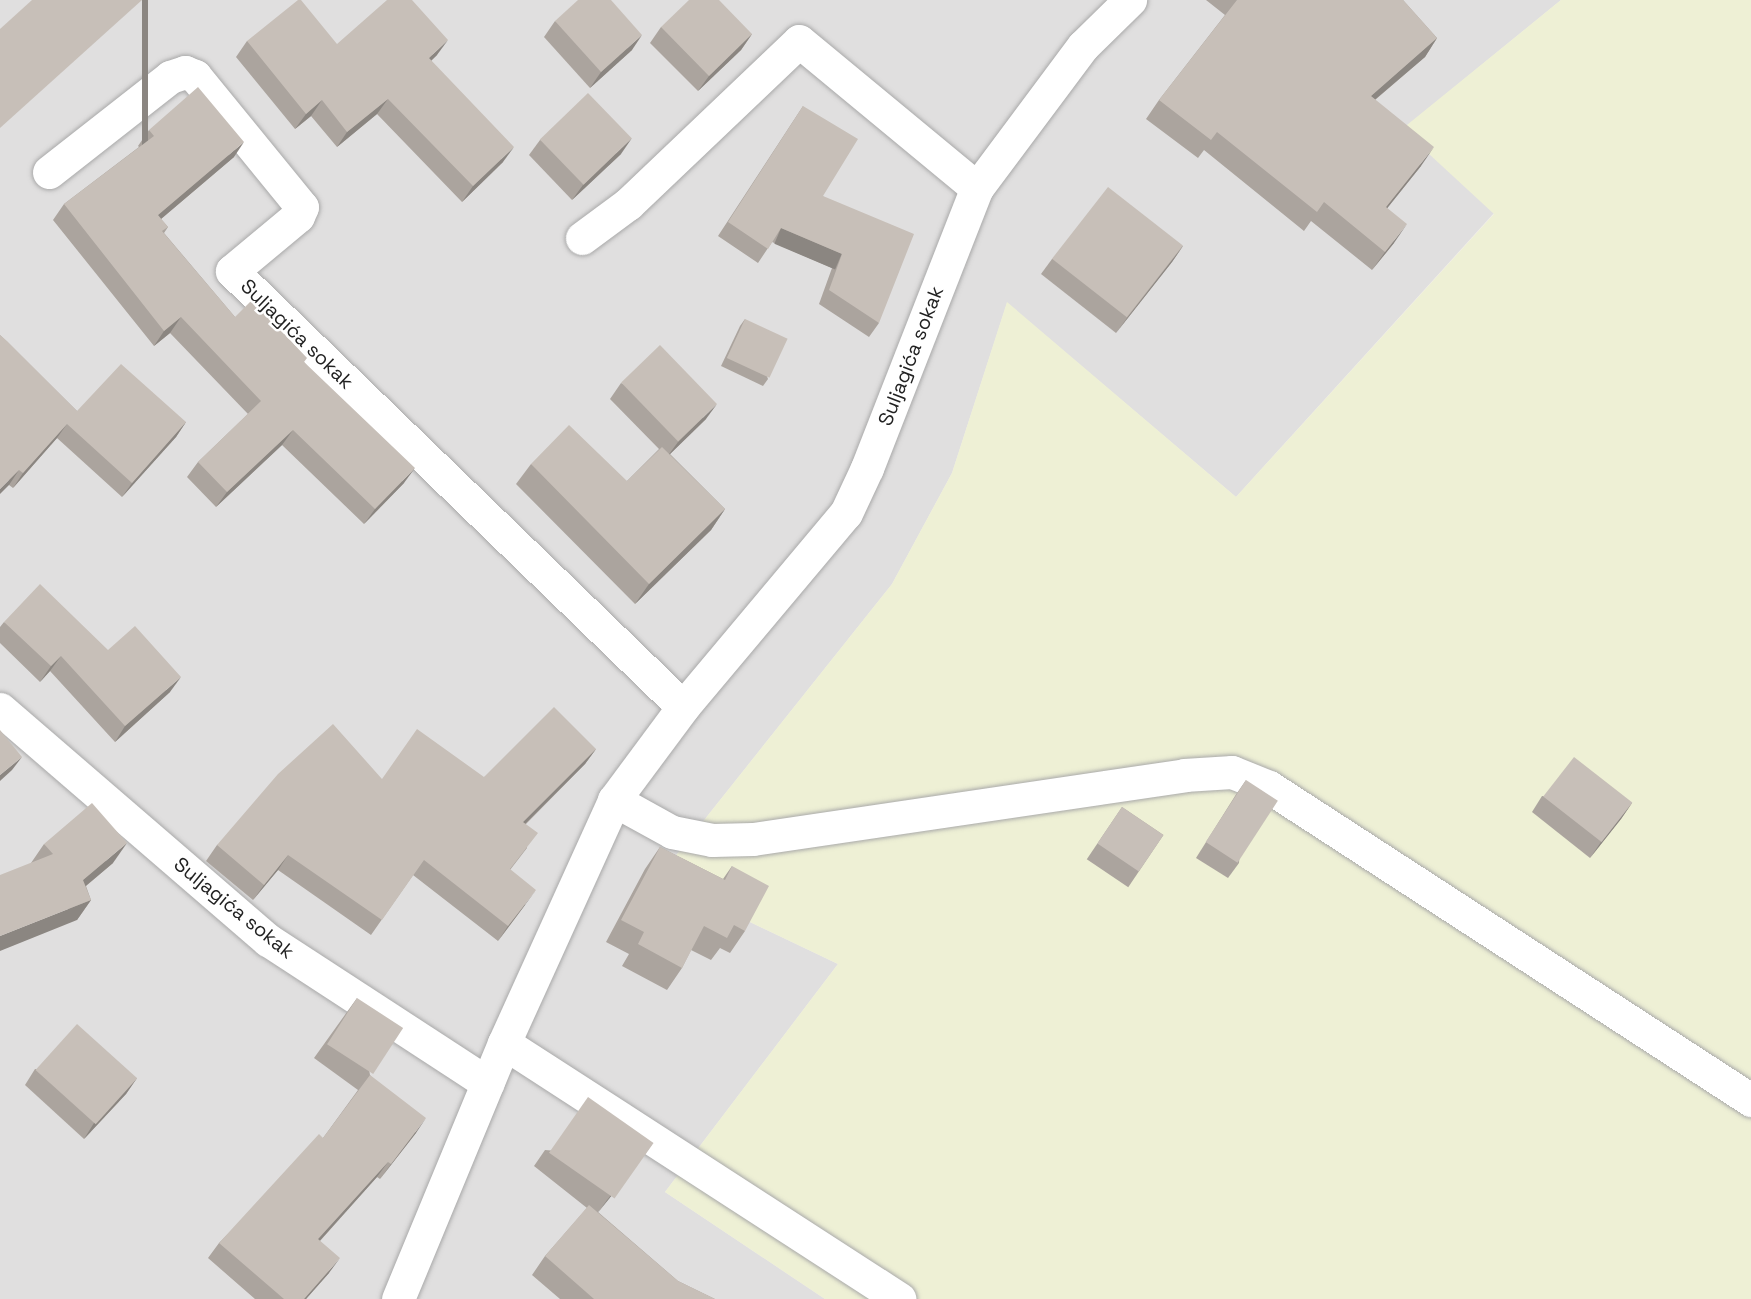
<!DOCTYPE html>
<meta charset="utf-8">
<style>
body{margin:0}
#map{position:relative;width:1751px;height:1299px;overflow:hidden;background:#f2efe9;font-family:"Space Grotesk",sans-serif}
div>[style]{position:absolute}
.residential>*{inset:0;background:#e0dfdf}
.farmland>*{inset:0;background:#eef0d5}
.roads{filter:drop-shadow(0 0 2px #a9a9a9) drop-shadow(0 0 2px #a9a9a9)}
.minor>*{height:33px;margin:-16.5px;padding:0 16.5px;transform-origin:16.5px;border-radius:16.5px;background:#fff}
.wall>*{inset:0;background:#aba49e;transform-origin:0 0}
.shaded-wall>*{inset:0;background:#8b8681;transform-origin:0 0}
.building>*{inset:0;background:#c7bfb8;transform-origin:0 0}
span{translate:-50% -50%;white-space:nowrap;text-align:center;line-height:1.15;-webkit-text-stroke:5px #fff;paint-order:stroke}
.street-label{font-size:20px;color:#222}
</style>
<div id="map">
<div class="residential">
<i style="clip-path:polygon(0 0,1561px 0,1403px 129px,1494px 213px,1236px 497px,1007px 303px,952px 473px,892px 584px,658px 878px,838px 964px,665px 1192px,825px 1299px,0 1299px)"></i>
</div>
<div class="farmland">
<i style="clip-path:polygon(1561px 0,1751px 0,1751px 1299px,825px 1299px,665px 1192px,838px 964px,658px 878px,892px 584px,952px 473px,1007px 302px,1236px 497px,1494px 214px,1402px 129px)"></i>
</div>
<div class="roads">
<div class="minor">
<i style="left:49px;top:172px;width:154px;rotate:-38.1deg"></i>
<i style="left:170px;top:77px;width:16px;rotate:-18deg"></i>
<i style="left:185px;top:72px;width:11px;rotate:22deg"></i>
<i style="left:195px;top:76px;width:169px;rotate:50.8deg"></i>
<i style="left:302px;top:207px;width:10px;rotate:114deg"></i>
<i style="left:298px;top:216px;width:86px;rotate:140.2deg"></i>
<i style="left:232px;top:271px;width:627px;rotate:44.03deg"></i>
<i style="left:582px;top:238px;width:57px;rotate:-36.5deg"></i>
<i style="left:628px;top:204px;width:236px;rotate:-43.6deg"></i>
<i style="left:799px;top:41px;width:231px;rotate:39.6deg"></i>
<i style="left:0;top:709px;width:354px;rotate:40.8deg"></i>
<i style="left:268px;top:940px;width:262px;rotate:33.1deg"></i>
<i style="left:614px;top:800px;width:66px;rotate:28.9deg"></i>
<i style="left:672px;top:832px;width:41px;rotate:11.3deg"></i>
<i style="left:712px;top:840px;width:41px;rotate:-1.4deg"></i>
<i style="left:753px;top:839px;width:436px;rotate:-8.4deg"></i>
<i style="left:1184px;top:775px;width:48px;rotate:-3.6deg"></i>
<i style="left:1232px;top:772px;width:40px;rotate:22deg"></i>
<i style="left:1269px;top:787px;width:575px;rotate:33deg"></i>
<i style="left:504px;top:1043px;width:471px;rotate:32.9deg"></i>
<i style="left:398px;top:1299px;width:277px;rotate:-67.5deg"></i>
<i style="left:504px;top:1043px;width:267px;rotate:-65.6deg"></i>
<i style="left:614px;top:800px;width:116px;rotate:-53.4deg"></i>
<i style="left:683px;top:707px;width:253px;rotate:-50deg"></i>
<i style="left:846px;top:513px;width:50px;rotate:-65deg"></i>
<i style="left:867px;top:468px;width:301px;rotate:-68.6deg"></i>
<i style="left:977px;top:188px;width:177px;rotate:-53.3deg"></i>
<i style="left:1083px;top:46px;width:66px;rotate:-44.4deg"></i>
</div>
</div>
<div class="wall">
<i style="clip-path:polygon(1206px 0,1403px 0,1437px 38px,1425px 57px,1375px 100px,1421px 166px,1387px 208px,1394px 243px,1372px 270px,1311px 221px,1304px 231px,1204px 150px,1198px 158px,1146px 119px,1159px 100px,1225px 15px)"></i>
<i style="clip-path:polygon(555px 21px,632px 50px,590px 88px,544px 37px)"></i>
<i style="clip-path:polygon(661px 27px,752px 34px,741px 50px,698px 91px,650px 43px)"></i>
<i style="clip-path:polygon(247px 41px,337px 44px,437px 55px,431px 61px,503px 162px,462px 202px,377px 114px,337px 147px,311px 116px,295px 129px,236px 57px)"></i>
<i style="clip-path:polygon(803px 106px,823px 196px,879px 323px,869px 337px,819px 304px,832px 268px,772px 242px,758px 263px,718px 236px)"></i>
<i style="clip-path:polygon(149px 130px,234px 157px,161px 219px,168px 227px,164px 233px,235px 317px,304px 362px,404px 483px,364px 524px,282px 445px,216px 507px,187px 477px,198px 462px,248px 414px,170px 333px,154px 346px,53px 220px,64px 204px,139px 147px,138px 146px)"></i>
<i style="clip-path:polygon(540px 140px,621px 154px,572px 200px,529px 155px)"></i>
<i style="clip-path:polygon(1183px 246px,1172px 262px,1116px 333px,1041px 274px,1052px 259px)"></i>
<i style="clip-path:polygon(745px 319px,768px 379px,763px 386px,721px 366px,740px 326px)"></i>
<i style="clip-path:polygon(0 335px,77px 411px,186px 422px,176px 437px,122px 497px,57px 438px,13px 488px,9px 485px)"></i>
<i style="clip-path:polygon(621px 383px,706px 419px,670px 454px,725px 509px,711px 530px,635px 604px,516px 484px,531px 464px,627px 481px,659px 449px,610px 399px)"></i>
<i style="clip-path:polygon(4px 622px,170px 692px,115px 742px,50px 671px,40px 682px,0 643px,0 627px)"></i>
<i style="clip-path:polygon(596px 749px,585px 764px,526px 824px,527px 848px,510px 870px,525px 905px,498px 941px,413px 875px,371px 935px,278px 870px,253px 900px,206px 861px,217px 845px,382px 779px,484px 777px)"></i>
<i style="clip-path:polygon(1246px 780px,1239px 863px,1228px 878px,1196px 858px,1235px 796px)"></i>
<i style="clip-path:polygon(1542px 796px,1632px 803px,1621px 819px,1590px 858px,1532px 812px)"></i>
<i style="left:1122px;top:807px;width:50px;height:63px;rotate:34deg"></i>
<i style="clip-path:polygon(44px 844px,113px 863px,86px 886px,91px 900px,77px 920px,31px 863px)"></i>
<i style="clip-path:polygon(660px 847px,723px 879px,732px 866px,745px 931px,730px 953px,720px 948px,711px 960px,691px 950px,682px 968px,667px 990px,622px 966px,629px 954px,606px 942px,645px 869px)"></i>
<i style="clip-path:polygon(357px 998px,370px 1075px,416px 1133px,380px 1179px,377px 1177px,320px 1241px,329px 1273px,306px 1299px,255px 1299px,208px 1258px,219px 1243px,323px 1138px,358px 1090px,314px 1058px)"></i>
<i style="clip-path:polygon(35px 1069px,137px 1078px,126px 1094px,84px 1139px,25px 1085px)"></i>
<i style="clip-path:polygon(545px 1150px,642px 1158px,598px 1212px,678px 1281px,715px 1299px,560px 1299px,532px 1275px,545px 1256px,587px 1208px,534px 1166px)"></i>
</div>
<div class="shaded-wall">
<i style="left:142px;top:0;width:6px;height:191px"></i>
<i style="clip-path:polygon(752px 34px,741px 50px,698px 91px,709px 76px)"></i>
<i style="clip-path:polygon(642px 35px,632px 50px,590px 88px,601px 72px)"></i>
<i style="clip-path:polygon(1437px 38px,1425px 57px,1358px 114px,1371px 96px)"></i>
<i style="clip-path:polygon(448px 40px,437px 55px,418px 73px,429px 58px)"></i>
<i style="clip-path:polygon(388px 99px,377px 114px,337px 147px,347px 132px)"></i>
<i style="clip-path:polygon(322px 100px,311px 116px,295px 129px,306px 114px)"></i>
<i style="clip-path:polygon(632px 138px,621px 154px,572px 200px,583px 185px)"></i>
<i style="clip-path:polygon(244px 142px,234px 157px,148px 230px,158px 215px)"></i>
<i style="clip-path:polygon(514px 147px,503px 162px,462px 202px,473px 186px)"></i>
<i style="clip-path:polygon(1434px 147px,1421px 166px,1373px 226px,1386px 207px)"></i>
<i style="clip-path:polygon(1407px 224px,1394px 243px,1372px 270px,1385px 252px)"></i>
<i style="left:781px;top:228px;width:66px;height:17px;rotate:23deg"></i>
<i style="clip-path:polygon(1183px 246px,1172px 262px,1116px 333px,1127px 318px)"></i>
<i style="clip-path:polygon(181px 317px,170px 333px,154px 346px,164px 331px)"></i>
<i style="clip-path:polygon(717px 404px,706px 419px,667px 457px,678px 442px)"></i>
<i style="clip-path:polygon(186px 422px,176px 437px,122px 497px,132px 483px)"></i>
<i style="clip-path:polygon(67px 424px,57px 438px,13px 488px,23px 473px)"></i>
<i style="clip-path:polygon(293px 430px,282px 445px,216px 507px,227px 492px)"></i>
<i style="clip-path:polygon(415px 468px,404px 483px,364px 524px,375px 509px)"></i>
<i style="clip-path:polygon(19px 470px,9px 485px,0 494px,0 489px)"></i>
<i style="clip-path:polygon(725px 509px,711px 530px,635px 604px,649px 584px)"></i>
<i style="clip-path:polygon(61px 656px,50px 671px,40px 682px,51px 666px)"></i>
<i style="clip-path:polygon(181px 677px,170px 692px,115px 742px,125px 726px)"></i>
<i style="clip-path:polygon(596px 749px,585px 764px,512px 837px,523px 822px)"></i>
<i style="clip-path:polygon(22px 757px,12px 770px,0 781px,0 775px)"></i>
<i style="clip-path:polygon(1632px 803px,1621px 819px,1590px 858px,1601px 842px)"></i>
<i style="clip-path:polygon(127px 843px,113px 863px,69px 900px,83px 880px)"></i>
<i style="clip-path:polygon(288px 855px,278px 870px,253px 900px,264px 885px)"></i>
<i style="clip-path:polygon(536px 890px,525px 905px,498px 941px,508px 926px)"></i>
<i style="clip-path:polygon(91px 900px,77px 920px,0 951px,0 936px)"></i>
<i style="clip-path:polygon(137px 1078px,126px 1094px,84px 1139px,94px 1123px)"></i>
<i style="clip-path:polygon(426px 1118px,416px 1133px,380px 1179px,391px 1164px)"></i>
<i style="clip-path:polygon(653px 1143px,642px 1158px,596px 1215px,607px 1200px)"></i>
<i style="clip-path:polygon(388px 1162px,377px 1177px,307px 1255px,318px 1239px)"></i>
<i style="clip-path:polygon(340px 1258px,329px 1273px,306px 1299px,304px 1299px)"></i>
</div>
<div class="building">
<i style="clip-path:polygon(32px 0,142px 0,0 128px,0 29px)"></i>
<i style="clip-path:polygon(298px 0,301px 0,337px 44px,387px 0,412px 0,448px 40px,429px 58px,514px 147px,473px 186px,388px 99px,347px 132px,322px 100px,306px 114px,247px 41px)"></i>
<i style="clip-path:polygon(578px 0,611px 0,642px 35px,601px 72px,555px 21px)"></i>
<i style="clip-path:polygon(689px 0,719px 0,752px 34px,709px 76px,661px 27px)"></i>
<i style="clip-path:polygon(1237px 0,1403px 0,1437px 38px,1371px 96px,1434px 147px,1386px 207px,1407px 224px,1385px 252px,1324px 202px,1317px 212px,1217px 132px,1211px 140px,1159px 100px)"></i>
<i style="clip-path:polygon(198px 87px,244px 142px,158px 215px,168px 227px,162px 231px,235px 317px,252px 300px,307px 358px,304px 362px,415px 468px,375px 509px,293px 430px,227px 492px,198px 462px,261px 401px,181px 317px,164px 331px,64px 204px,154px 136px,149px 130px)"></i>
<i style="left:588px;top:93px;width:63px;height:67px;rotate:46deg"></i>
<i style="clip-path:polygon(803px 106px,858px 139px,823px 196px,914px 234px,879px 323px,829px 290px,842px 254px,781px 228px,768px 249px,728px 222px)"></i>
<i style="left:1108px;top:187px;width:95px;height:91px;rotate:38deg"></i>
<i style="left:745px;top:319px;width:47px;height:43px;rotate:25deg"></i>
<i style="clip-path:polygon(0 335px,7px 341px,77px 411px,121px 364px,186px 422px,132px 483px,67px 424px,23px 473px,19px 470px,0 489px)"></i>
<i style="left:660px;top:345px;width:82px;height:54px;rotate:46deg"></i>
<i style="clip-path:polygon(569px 425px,627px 481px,662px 447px,725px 509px,649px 584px,531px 464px)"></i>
<i style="clip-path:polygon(40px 584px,108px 650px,135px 626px,181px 677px,125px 726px,61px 656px,51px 666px,4px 622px)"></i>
<i style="clip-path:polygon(554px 707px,596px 749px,523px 822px,538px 833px,510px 869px,536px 890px,508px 926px,424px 860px,382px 920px,288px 855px,264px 885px,217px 845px,278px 774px,333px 724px,382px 779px,417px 729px,484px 777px)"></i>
<i style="clip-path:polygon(0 730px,22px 757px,0 775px)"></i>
<i style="left:1574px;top:757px;width:74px;height:50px;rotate:38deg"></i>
<i style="left:1246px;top:780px;width:38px;height:74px;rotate:33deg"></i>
<i style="clip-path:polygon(92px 803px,127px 843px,83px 880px,91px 900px,0 936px,0 875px,53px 854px,44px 844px)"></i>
<i style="left:1122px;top:807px;width:50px;height:44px;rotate:34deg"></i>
<i style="clip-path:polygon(660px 847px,725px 880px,732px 866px,769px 886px,745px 931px,734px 925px,727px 938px,704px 926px,682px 968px,638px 944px,644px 932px,621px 920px)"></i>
<i style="left:357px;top:998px;width:55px;height:55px;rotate:33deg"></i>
<i style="left:77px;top:1024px;width:81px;height:62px;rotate:42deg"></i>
<i style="clip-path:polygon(370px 1075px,426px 1118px,391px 1164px,388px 1162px,318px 1239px,340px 1258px,304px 1299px,284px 1299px,219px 1243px,319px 1134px,323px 1138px)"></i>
<i style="left:588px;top:1097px;width:80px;height:68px;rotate:35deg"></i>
<i style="clip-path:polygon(589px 1205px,678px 1281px,715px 1299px,594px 1299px,545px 1256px)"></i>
</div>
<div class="street-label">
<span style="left:297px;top:334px;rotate:44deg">Suljagića sokak</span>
<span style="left:911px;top:356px;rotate:-69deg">Suljagića sokak</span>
<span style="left:234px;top:908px;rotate:39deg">Suljagića sokak</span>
</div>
</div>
